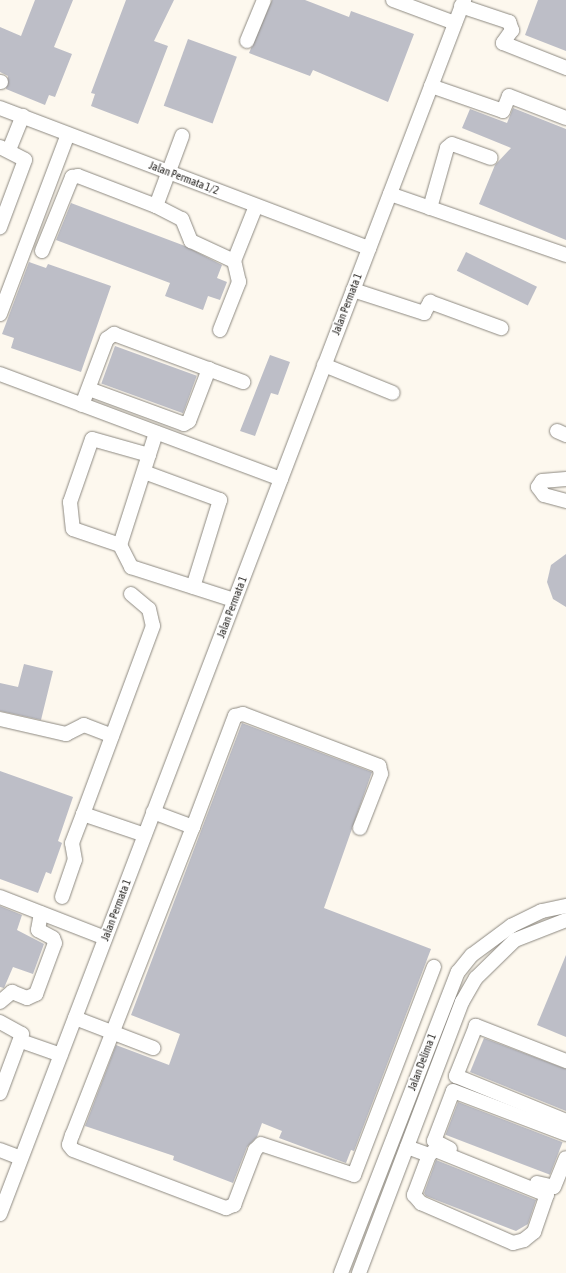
<!DOCTYPE html>
<style>
body{margin:0}
#map{position:relative;width:566px;height:1273px;overflow:hidden;background:#fdf8ee;font-family:"Asap Condensed",sans-serif}
div>[style]{position:absolute}
.building>*{inset:0;background:#bdbec7;transform-origin:0 0}
.roads{filter:drop-shadow(0 0 1px #8d8981) drop-shadow(0 0 1px #8d8981)}
.minor>*{height:14px;margin:-7px;padding:0 7px;transform-origin:7px;border-radius:7px;background:#fff}
span{translate:-50% -50%;white-space:nowrap;text-align:center;line-height:1.15;-webkit-text-stroke:3px #fff;paint-order:stroke}
.street-label{font-size:11px;color:#24221f}
</style>
<div id="map">
<div class="building">
<i style="clip-path:polygon(35px 0,73px 0,54px 47px,72px 54px,55px 97px,49px 95px,45px 105px,6px 89px,8px 76px,0 72px,0 27px,21px 36px)"></i>
<i style="clip-path:polygon(126px 0,174px 0,154px 41px,168px 46px,138px 124px,91px 106px,95px 94px,91px 93px)"></i>
<i style="clip-path:polygon(272px 0,305px 0,349px 17px,351px 11px,414px 34px,388px 102px,313px 70px,310px 76px,249px 53px)"></i>
<i style="clip-path:polygon(538px 0,566px 0,566px 51px,525px 35px)"></i>
<i style="left:188px;top:39px;width:52px;height:71px;rotate:20deg"></i>
<i style="clip-path:polygon(513px 108px,566px 129px,566px 240px,479px 204px,495px 165px,511px 148px,462px 128px,470px 109px,507px 123px)"></i>
<i style="clip-path:polygon(71px 203px,185px 246px,222px 265px,217px 278px,227px 282px,220px 300px,208px 296px,203px 310px,165px 296px,170px 283px,56px 240px)"></i>
<i style="left:466px;top:252px;width:79px;height:21px;rotate:26deg"></i>
<i style="clip-path:polygon(29px 262px,46px 268px,48px 264px,111px 286px,81px 372px,11px 348px,14px 338px,2px 334px)"></i>
<i style="left:115px;top:346px;width:87px;height:40px;rotate:20deg"></i>
<i style="clip-path:polygon(270px 355px,290px 362px,278px 395px,271px 393px,255px 436px,240px 431px)"></i>
<i style="clip-path:polygon(566px 554px,566px 607px,553px 599px,547px 582px,551px 565px)"></i>
<i style="clip-path:polygon(24px 664px,53px 671px,41px 720px,0 711px,0 683px,18px 687px)"></i>
<i style="clip-path:polygon(242px 723px,372px 772px,324px 908px,431px 949px,354px 1151px,351px 1150px,346px 1163px,279px 1138px,282px 1131px,262px 1123px,257px 1137px,247px 1147px,233px 1183px,173px 1160px,174px 1156px,85px 1126px,116px 1045px,169px 1065px,180px 1034px,131px 1015px)"></i>
<i style="clip-path:polygon(0 771px,73px 797px,58px 841px,62px 843px,51px 874px,46px 872px,38px 893px,0 879px)"></i>
<i style="clip-path:polygon(0 906px,22px 915px,17px 930px,44px 944px,33px 974px,13px 967px,4px 988px,0 987px)"></i>
<i style="clip-path:polygon(566px 955px,566px 1037px,537px 1025px)"></i>
<i style="clip-path:polygon(484px 1038px,566px 1069px,566px 1111px,470px 1072px)"></i>
<i style="left:458px;top:1102px;width:112px;height:35px;rotate:21deg"></i>
<i style="clip-path:polygon(436px 1160px,536px 1200px,528px 1224px,516px 1231px,426px 1196px,424px 1193px)"></i>
</div>
<div class="roads">
<div class="minor">
<i style="left:393px;top:0;width:66px;rotate:20.4deg"></i>
<i style="left:461px;top:6px;width:51px;rotate:18.4deg"></i>
<i style="left:509px;top:22px;width:9px;rotate:69deg"></i>
<i style="left:512px;top:30px;width:16px;rotate:125deg"></i>
<i style="left:503px;top:43px;width:68px;rotate:21.6deg"></i>
<i style="left:247px;top:41px;width:44px;rotate:-67.5deg"></i>
<i style="left:0;top:82px;width:1px"></i>
<i style="left:431px;top:86px;width:76px;rotate:19.1deg"></i>
<i style="left:503px;top:111px;width:16px;rotate:-68deg"></i>
<i style="left:509px;top:96px;width:61px;rotate:21.1deg"></i>
<i style="left:0;top:108px;width:395px;rotate:20.8deg"></i>
<i style="left:0;top:147px;width:28px;rotate:27deg"></i>
<i style="left:25px;top:160px;width:72px;rotate:110.5deg"></i>
<i style="left:9px;top:150px;width:37px;rotate:-68deg"></i>
<i style="left:390px;top:194px;width:186px;rotate:19.1deg"></i>
<i style="left:156px;top:206px;width:29px;rotate:27deg"></i>
<i style="left:182px;top:219px;width:24px;rotate:68deg"></i>
<i style="left:191px;top:241px;width:47px;rotate:24.9deg"></i>
<i style="left:234px;top:261px;width:59px;rotate:-68.2deg"></i>
<i style="left:430px;top:208px;width:62px;rotate:-74.2deg"></i>
<i style="left:447px;top:148px;width:6px;rotate:-39deg"></i>
<i style="left:452px;top:144px;width:41px;rotate:19.7deg"></i>
<i style="left:42px;top:251px;width:80px;rotate:-67.9deg"></i>
<i style="left:72px;top:177px;width:6px;rotate:-9deg"></i>
<i style="left:78px;top:176px;width:84px;rotate:21deg"></i>
<i style="left:156px;top:206px;width:75px;rotate:-69.6deg"></i>
<i style="left:353px;top:290px;width:75px;rotate:17.9deg"></i>
<i style="left:424px;top:313px;width:13px;rotate:-61deg"></i>
<i style="left:430px;top:302px;width:76px;rotate:20.1deg"></i>
<i style="left:0;top:314px;width:192px;rotate:-69.3deg"></i>
<i style="left:220px;top:330px;width:52px;rotate:-68.4deg"></i>
<i style="left:239px;top:282px;width:22px;rotate:-103deg"></i>
<i style="left:324px;top:365px;width:74px;rotate:22.1deg"></i>
<i style="left:0;top:374px;width:300px;rotate:20.5deg"></i>
<i style="left:89px;top:389px;width:101px;rotate:20.2deg"></i>
<i style="left:184px;top:424px;width:6px;rotate:-31deg"></i>
<i style="left:189px;top:421px;width:56px;rotate:-69deg"></i>
<i style="left:82px;top:405px;width:71px;rotate:-69.3deg"></i>
<i style="left:107px;top:339px;width:9px;rotate:-36deg"></i>
<i style="left:114px;top:334px;width:138px;rotate:20.4deg"></i>
<i style="left:557px;top:431px;width:10px;rotate:24deg"></i>
<i style="left:149px;top:455px;width:59px;rotate:-164.3deg"></i>
<i style="left:92px;top:439px;width:67px;rotate:109.2deg"></i>
<i style="left:70px;top:502px;width:27px;rotate:84deg"></i>
<i style="left:73px;top:529px;width:50px;rotate:18.8deg"></i>
<i style="left:120px;top:545px;width:25px;rotate:63deg"></i>
<i style="left:131px;top:567px;width:108px;rotate:17.8deg"></i>
<i style="left:144px;top:472px;width:81px;rotate:20.2deg"></i>
<i style="left:220px;top:500px;width:91px;rotate:107.2deg"></i>
<i style="left:566px;top:479px;width:24px;rotate:175deg"></i>
<i style="left:542px;top:481px;width:7px;rotate:124deg"></i>
<i style="left:538px;top:487px;width:10px;rotate:53deg"></i>
<i style="left:544px;top:495px;width:23px;rotate:15deg"></i>
<i style="left:120px;top:545px;width:118px;rotate:-72.2deg"></i>
<i style="left:131px;top:594px;width:23px;rotate:40deg"></i>
<i style="left:149px;top:609px;width:17px;rotate:77deg"></i>
<i style="left:153px;top:626px;width:201px;rotate:110.4deg"></i>
<i style="left:83px;top:814px;width:65px;rotate:18.7deg"></i>
<i style="left:0;top:719px;width:68px;rotate:12.8deg"></i>
<i style="left:66px;top:734px;width:20px;rotate:-27deg"></i>
<i style="left:84px;top:725px;width:30px;rotate:21deg"></i>
<i style="left:153px;top:812px;width:43px;rotate:20.6deg"></i>
<i style="left:193px;top:827px;width:119px;rotate:-69.3deg"></i>
<i style="left:235px;top:716px;width:8px;rotate:-14deg"></i>
<i style="left:243px;top:714px;width:146px;rotate:20.9deg"></i>
<i style="left:379px;top:766px;width:8px;rotate:76deg"></i>
<i style="left:381px;top:774px;width:58px;rotate:111.3deg"></i>
<i style="left:193px;top:827px;width:331px;rotate:111.4deg"></i>
<i style="left:72px;top:1135px;width:10px;rotate:107deg"></i>
<i style="left:69px;top:1145px;width:6px;rotate:51deg"></i>
<i style="left:73px;top:1150px;width:164px;rotate:20.8deg"></i>
<i style="left:226px;top:1208px;width:9px;rotate:-21deg"></i>
<i style="left:234px;top:1205px;width:59px;rotate:-69.1deg"></i>
<i style="left:255px;top:1150px;width:8px;rotate:-45deg"></i>
<i style="left:261px;top:1144px;width:98px;rotate:18.4deg"></i>
<i style="left:354px;top:1175px;width:223px;rotate:-69deg"></i>
<i style="left:0;top:897px;width:113px;rotate:21.3deg"></i>
<i style="left:62px;top:897px;width:39px;rotate:-71deg"></i>
<i style="left:75px;top:860px;width:17px;rotate:-100deg"></i>
<i style="left:72px;top:843px;width:31px;rotate:-69deg"></i>
<i style="left:0;top:1002px;width:16px;rotate:-40deg"></i>
<i style="left:12px;top:992px;width:16px;rotate:22deg"></i>
<i style="left:27px;top:998px;width:10px;rotate:-24deg"></i>
<i style="left:36px;top:994px;width:54px;rotate:-69.6deg"></i>
<i style="left:55px;top:943px;width:5px;rotate:-112deg"></i>
<i style="left:53px;top:938px;width:17px;rotate:-152deg"></i>
<i style="left:38px;top:930px;width:17px;rotate:-80deg"></i>
<i style="left:75px;top:1018px;width:84px;rotate:21deg"></i>
<i style="left:0;top:1022px;width:25px;rotate:29deg"></i>
<i style="left:22px;top:1034px;width:63px;rotate:110.4deg"></i>
<i style="left:21px;top:1041px;width:42px;rotate:19.3deg"></i>
<i style="left:566px;top:1061px;width:97px;rotate:-158.7deg"></i>
<i style="left:476px;top:1026px;width:54px;rotate:111.8deg"></i>
<i style="left:456px;top:1076px;width:119px;rotate:22.2deg"></i>
<i style="left:407px;top:1147px;width:23px;rotate:20deg"></i>
<i style="left:429px;top:1155px;width:43px;rotate:110.6deg"></i>
<i style="left:414px;top:1195px;width:11px;rotate:49deg"></i>
<i style="left:421px;top:1203px;width:100px;rotate:23.5deg"></i>
<i style="left:513px;top:1243px;width:11px;rotate:-15deg"></i>
<i style="left:524px;top:1240px;width:13px;rotate:-39deg"></i>
<i style="left:534px;top:1232px;width:39px;rotate:-71deg"></i>
<i style="left:547px;top:1195px;width:121px;rotate:-158.1deg"></i>
<i style="left:435px;top:1150px;width:8px;rotate:140deg"></i>
<i style="left:450px;top:1149px;width:18px;rotate:-153deg"></i>
<i style="left:434px;top:1141px;width:53px;rotate:-69.2deg"></i>
<i style="left:453px;top:1091px;width:121px;rotate:20.8deg"></i>
<i style="left:0;top:1150px;width:22px;rotate:21deg"></i>
<i style="left:537px;top:1183px;width:17px;rotate:13deg"></i>
<i style="left:554px;top:1187px;width:31px;rotate:-68deg"></i>
<i style="left:0;top:1214px;width:1300px;rotate:-69.08deg"></i>
<i style="left:341px;top:1273px;width:323px;rotate:-68.8deg"></i>
<i style="left:458px;top:972px;width:22px;rotate:-51deg"></i>
<i style="left:472px;top:955px;width:49px;rotate:-36.6deg"></i>
<i style="left:511px;top:926px;width:34px;rotate:-26deg"></i>
<i style="left:542px;top:911px;width:25px;rotate:-12deg"></i>
<i style="left:359px;top:1273px;width:290px;rotate:-69.2deg"></i>
<i style="left:462px;top:1002px;width:28px;rotate:-60deg"></i>
<i style="left:476px;top:978px;width:54px;rotate:-44.3deg"></i>
<i style="left:515px;top:940px;width:55px;rotate:-21.4deg"></i>
</div>
</div>
<div class="street-label">
<span style="left:184px;top:178px;rotate:21deg">Jalan Permata 1/2</span>
<span style="left:347px;top:304px;rotate:-69deg">Jalan Permata 1</span>
<span style="left:232px;top:607px;rotate:-69deg">Jalan Permata 1</span>
<span style="left:116px;top:910px;rotate:-69deg">Jalan Permata 1</span>
<span style="left:422px;top:1062px;rotate:-69deg">Jalan Delima 1</span>
</div>
</div>
